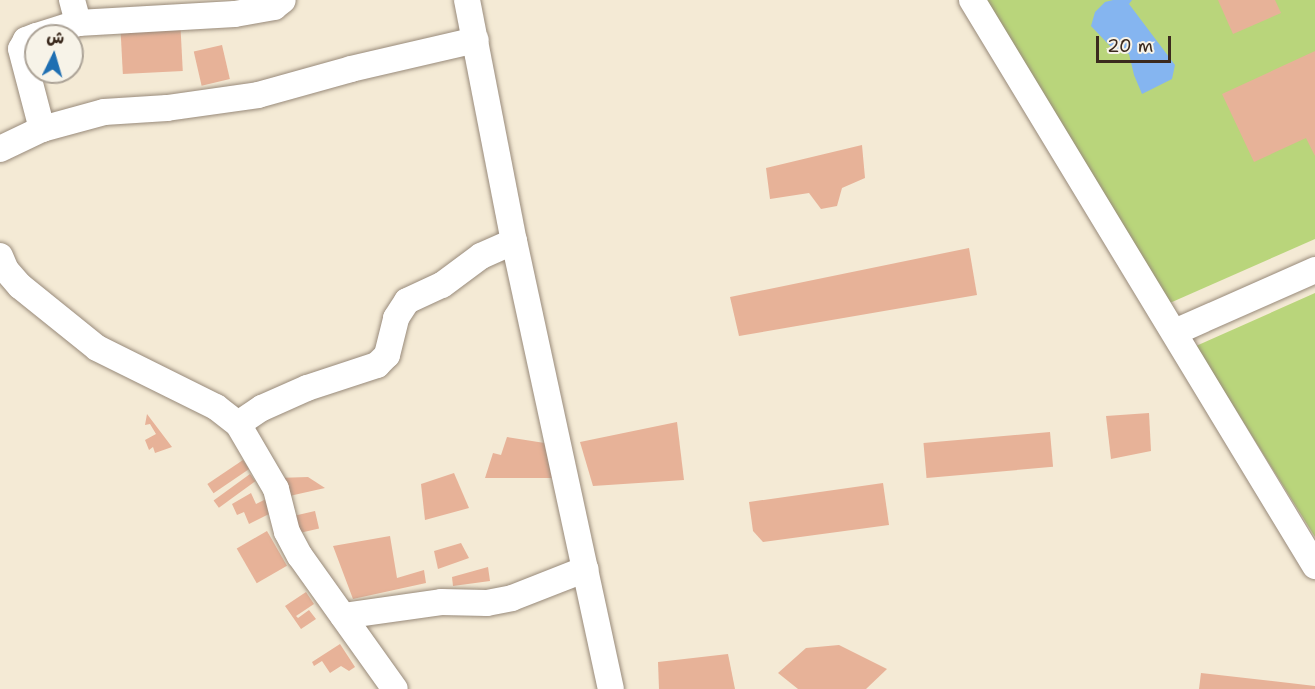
<!DOCTYPE html>
<meta charset="utf-8">
<style>
body{margin:0}
#map{position:relative;width:1315px;height:689px;overflow:hidden;background:#f4ead5;font-family:"Shantell Sans","Playpen Sans Arabic",sans-serif}
div>[style]{position:absolute}
.green>*{inset:0;background:#b9d57b}
.water>*{inset:0;background:#85b5f0}
.building>*{inset:0;background:#e7b298;transform-origin:0 0}
.roads{filter:drop-shadow(0 0 2px #988a7a) drop-shadow(0 0 2px #988a7a)}
.street>*{height:26px;margin:-13px;padding:0 13px;transform-origin:13px;border-radius:13px;background:#fff}
span{translate:-50% -50%;white-space:nowrap;text-align:center;line-height:1.15;-webkit-text-stroke:6px #f7f3e8;paint-order:stroke}
.north{position:absolute;left:24px;top:24px;width:60px;height:60px;box-sizing:border-box;background:#f7f3e8;border:2px solid #aca397;border-radius:50%;rotate:5deg;font-size:16px;font-weight:700;line-height:24px;text-align:center;color:#3b2a1e}
.north::after{content:'';display:block;margin:auto;width:21px;height:27px;background:#1f6fb2;clip-path:polygon(50% 0,100% 100%,50% 72%,0 100%)}
.scale{position:absolute;left:1096px;top:36px;width:75px;height:27px;box-sizing:border-box;border:3px solid #3b2a1e;border-top:0;padding-left:8px;font-size:18px;line-height:21px;white-space:nowrap;color:#3b2a1e;-webkit-text-stroke:4px #f7f3e8;paint-order:stroke}
</style>
<div id="map">
<div class="green">
<i style="clip-path:polygon(984px 0,1315px 0,1315px 239px,1163px 306px)"></i>
<i style="clip-path:polygon(1315px 293px,1315px 537px,1196px 346px)"></i>
</div>
<div class="water">
<i style="clip-path:polygon(1113px 0,1132px 0,1129px 4px,1175px 65px,1172px 79px,1142px 94px,1134px 75px,1129px 54px,1110px 46px,1091px 26px,1095px 12px,1105px 2px)"></i>
</div>
<div class="building">
<i style="clip-path:polygon(1218px 0,1275px 0,1281px 13px,1233px 34px)"></i>
<i style="left:180px;top:18px;width:53px;height:60px;rotate:87deg"></i>
<i style="left:222px;top:45px;width:35px;height:29px;rotate:77deg"></i>
<i style="clip-path:polygon(1315px 51px,1315px 156px,1306px 138px,1254px 162px,1222px 94px)"></i>
<i style="clip-path:polygon(862px 145px,865px 178px,842px 188px,837px 206px,821px 209px,809px 193px,770px 199px,766px 168px)"></i>
<i style="clip-path:polygon(969px 248px,977px 295px,739px 336px,730px 297px)"></i>
<i style="clip-path:polygon(1149px 413px,1151px 451px,1111px 459px,1106px 416px)"></i>
<i style="clip-path:polygon(147px 414px,172px 447px,155px 453px,153px 447px,149px 450px,145px 440px,156px 434px,150px 424px,145px 425px)"></i>
<i style="clip-path:polygon(677px 422px,684px 480px,593px 486px,580px 442px)"></i>
<i style="left:1050px;top:432px;width:35px;height:127px;rotate:85deg"></i>
<i style="clip-path:polygon(507px 437px,551px 444px,555px 478px,485px 478px,493px 453px,501px 455px)"></i>
<i style="left:243px;top:460px;width:11px;height:43px;rotate:56deg"></i>
<i style="clip-path:polygon(454px 473px,469px 508px,425px 520px,421px 484px)"></i>
<i style="left:250px;top:474px;width:9px;height:45px;rotate:54deg"></i>
<i style="clip-path:polygon(308px 477px,325px 488px,285px 497px,277px 478px)"></i>
<i style="clip-path:polygon(883px 483px,889px 525px,763px 542px,753px 531px,749px 502px)"></i>
<i style="clip-path:polygon(251px 493px,256px 504px,266px 499px,273px 512px,249px 524px,244px 512px,237px 515px,232px 504px)"></i>
<i style="left:315px;top:511px;width:18px;height:30px;rotate:77deg"></i>
<i style="left:267px;top:531px;width:40px;height:35px;rotate:60deg"></i>
<i style="clip-path:polygon(390px 536px,397px 578px,424px 570px,426px 583px,353px 599px,333px 546px)"></i>
<i style="clip-path:polygon(461px 543px,469px 558px,438px 569px,434px 551px)"></i>
<i style="clip-path:polygon(488px 567px,490px 581px,453px 586px,452px 577px)"></i>
<i style="clip-path:polygon(306px 592px,314px 604px,296px 616px,298px 618px,309px 610px,316px 619px,301px 629px,285px 606px)"></i>
<i style="clip-path:polygon(340px 644px,355px 667px,349px 671px,341px 666px,330px 673px,322px 661px,314px 666px,312px 662px)"></i>
<i style="clip-path:polygon(839px 645px,887px 669px,866px 689px,798px 689px,778px 673px,806px 648px)"></i>
<i style="clip-path:polygon(728px 654px,735px 689px,659px 689px,658px 662px)"></i>
<i style="clip-path:polygon(1201px 673px,1315px 686px,1315px 689px,1199px 689px)"></i>
</div>
<div class="roads">
<div class="street">
<i style="left:72px;top:0;width:24px;rotate:75deg"></i>
<i style="left:78px;top:23px;width:157px;rotate:-3.3deg"></i>
<i style="left:235px;top:14px;width:40px;rotate:-10deg"></i>
<i style="left:274px;top:7px;width:11px;rotate:-38deg"></i>
<i style="left:467px;top:0;width:246px;rotate:79deg"></i>
<i style="left:514px;top:241px;width:458px;rotate:77.8deg"></i>
<i style="left:972px;top:0;width:662px;rotate:58.78deg"></i>
<i style="left:36px;top:36px;width:11px;rotate:158deg"></i>
<i style="left:26px;top:40px;width:10px;rotate:119deg"></i>
<i style="left:21px;top:49px;width:83px;rotate:75.3deg"></i>
<i style="left:37px;top:36px;width:43px;rotate:-17.6deg"></i>
<i style="left:0;top:149px;width:47px;rotate:-25.5deg"></i>
<i style="left:42px;top:129px;width:64px;rotate:-15.3deg"></i>
<i style="left:104px;top:112px;width:63px;rotate:-3.6deg"></i>
<i style="left:167px;top:108px;width:92px;rotate:-8.1deg"></i>
<i style="left:258px;top:95px;width:97px;rotate:-15.6deg"></i>
<i style="left:351px;top:69px;width:128px;rotate:-13.1deg"></i>
<i style="left:0;top:256px;width:15px;rotate:67deg"></i>
<i style="left:6px;top:270px;width:21px;rotate:49deg"></i>
<i style="left:20px;top:286px;width:99px;rotate:38.8deg"></i>
<i style="left:97px;top:348px;width:133px;rotate:26.4deg"></i>
<i style="left:216px;top:407px;width:28px;rotate:38deg"></i>
<i style="left:238px;top:424px;width:75px;rotate:59.7deg"></i>
<i style="left:276px;top:489px;width:44px;rotate:75.7deg"></i>
<i style="left:287px;top:532px;width:27px;rotate:62deg"></i>
<i style="left:300px;top:556px;width:163px;rotate:54.5deg"></i>
<i style="left:1175px;top:332px;width:153px;rotate:-23.9deg"></i>
<i style="left:238px;top:424px;width:29px;rotate:-34deg"></i>
<i style="left:262px;top:408px;width:49px;rotate:-24deg"></i>
<i style="left:307px;top:388px;width:74px;rotate:-18.2deg"></i>
<i style="left:377px;top:365px;width:14px;rotate:-45deg"></i>
<i style="left:387px;top:355px;width:38px;rotate:-76deg"></i>
<i style="left:396px;top:318px;width:20px;rotate:-57deg"></i>
<i style="left:407px;top:301px;width:38px;rotate:-25deg"></i>
<i style="left:442px;top:285px;width:49px;rotate:-36.6deg"></i>
<i style="left:481px;top:256px;width:36px;rotate:-24deg"></i>
<i style="left:343px;top:616px;width:99px;rotate:-8.1deg"></i>
<i style="left:441px;top:602px;width:46px;rotate:1.2deg"></i>
<i style="left:487px;top:603px;width:25px;rotate:-11deg"></i>
<i style="left:512px;top:598px;width:79px;rotate:-21.4deg"></i>
</div>
</div>
<div class="north">ش</div>
<div class="scale">20 m</div>
</div>
